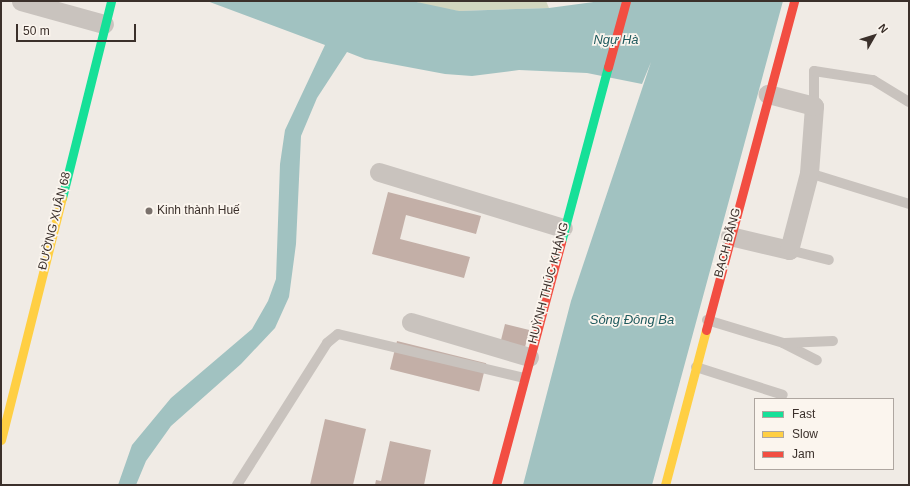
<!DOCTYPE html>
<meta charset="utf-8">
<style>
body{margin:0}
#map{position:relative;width:910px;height:486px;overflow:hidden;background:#f0ebe5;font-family:Arial,sans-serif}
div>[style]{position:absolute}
.green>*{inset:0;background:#d1d6bf}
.water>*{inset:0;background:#a1c2c1}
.building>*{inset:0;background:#c3afa7;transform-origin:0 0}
.lane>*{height:10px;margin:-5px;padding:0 5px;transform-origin:5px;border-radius:5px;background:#c9c3be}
.street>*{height:19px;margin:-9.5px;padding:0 9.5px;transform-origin:9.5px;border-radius:9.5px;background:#c9c3be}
.fast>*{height:9px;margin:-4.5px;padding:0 4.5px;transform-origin:4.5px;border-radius:4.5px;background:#16e098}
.slow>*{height:9px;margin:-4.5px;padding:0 4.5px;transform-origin:4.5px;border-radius:4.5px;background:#ffcf43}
.jam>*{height:9px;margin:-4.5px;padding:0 4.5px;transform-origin:4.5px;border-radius:4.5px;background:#f24e42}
.dots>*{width:11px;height:11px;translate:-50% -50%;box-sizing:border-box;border:2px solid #fbf5ee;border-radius:50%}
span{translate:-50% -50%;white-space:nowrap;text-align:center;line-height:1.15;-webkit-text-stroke:3.5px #fbf5ee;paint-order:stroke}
.poi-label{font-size:12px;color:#3b302b}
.left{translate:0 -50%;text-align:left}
.street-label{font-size:12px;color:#3b302b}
.water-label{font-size:13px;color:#1f5a5e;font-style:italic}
.frame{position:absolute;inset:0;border:2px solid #3b302b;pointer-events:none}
.legend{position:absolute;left:754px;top:398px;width:140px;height:72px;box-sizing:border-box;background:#fbf5ee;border:1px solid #aea6a0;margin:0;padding:5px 7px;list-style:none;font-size:12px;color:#3b302b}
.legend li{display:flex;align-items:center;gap:8px;height:20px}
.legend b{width:20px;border:1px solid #aea6a0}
.north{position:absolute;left:854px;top:16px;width:40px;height:40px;-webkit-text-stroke:3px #fbf5ee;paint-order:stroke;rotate:51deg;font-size:11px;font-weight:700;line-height:16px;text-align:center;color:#3b302b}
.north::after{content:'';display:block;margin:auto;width:14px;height:18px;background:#3b302b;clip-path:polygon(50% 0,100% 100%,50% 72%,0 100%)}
.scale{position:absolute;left:16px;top:24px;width:120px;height:18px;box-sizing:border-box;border:2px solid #3b302b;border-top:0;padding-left:5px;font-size:12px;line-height:14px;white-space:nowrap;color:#3b302b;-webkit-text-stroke:3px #fbf5ee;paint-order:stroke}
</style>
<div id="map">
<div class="green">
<i style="clip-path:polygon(416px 1px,546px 1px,549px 8px,458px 11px,422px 5px)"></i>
</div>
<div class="water">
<i style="clip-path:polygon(207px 1px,412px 1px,459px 11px,549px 8px,601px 1px,783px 1px,652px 485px,523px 485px,571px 301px,651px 62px,642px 84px,587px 73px,519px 70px,472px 76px,445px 74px,365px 59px,347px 52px,317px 98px,301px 136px,296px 244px,289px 297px,275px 328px,241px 364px,171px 426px,146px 461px,136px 485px,118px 485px,132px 445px,171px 398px,252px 329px,268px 301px,276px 279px,280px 164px,285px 130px,325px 45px)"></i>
</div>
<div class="building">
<i style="clip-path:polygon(388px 192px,481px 216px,476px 234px,406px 215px,400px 239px,470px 257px,464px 278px,372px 254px)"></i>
<i style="left:505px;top:324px;width:25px;height:22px;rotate:14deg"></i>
<i style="left:397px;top:341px;width:92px;height:29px;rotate:14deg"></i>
<i style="clip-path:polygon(325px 419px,366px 429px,353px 485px,310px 485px)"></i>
<i style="clip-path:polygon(390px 441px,431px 450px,424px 485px,375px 485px,376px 480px,381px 481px)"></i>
</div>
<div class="lane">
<i style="left:814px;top:106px;width:35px;rotate:-90deg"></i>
<i style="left:814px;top:71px;width:60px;rotate:8.7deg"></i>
<i style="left:873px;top:80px;width:42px;rotate:31.4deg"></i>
<i style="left:809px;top:173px;width:105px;rotate:17.2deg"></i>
<i style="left:789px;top:250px;width:41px;rotate:14deg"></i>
<i style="left:707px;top:320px;width:79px;rotate:16.8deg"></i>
<i style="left:783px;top:343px;width:38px;rotate:27deg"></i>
<i style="left:785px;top:343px;width:48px;rotate:-2.4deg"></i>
<i style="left:696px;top:367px;width:91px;rotate:17.8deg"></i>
<i style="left:237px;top:485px;width:168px;rotate:-57.6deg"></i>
<i style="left:327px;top:343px;width:14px;rotate:-39deg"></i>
<i style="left:338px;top:334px;width:191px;rotate:13.3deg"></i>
</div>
<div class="street">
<i style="left:21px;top:1px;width:86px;rotate:15.5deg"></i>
<i style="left:379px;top:172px;width:192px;rotate:16.9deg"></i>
<i style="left:730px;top:236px;width:61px;rotate:13.3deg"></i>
<i style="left:789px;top:250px;width:80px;rotate:-75.4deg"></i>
<i style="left:809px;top:173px;width:67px;rotate:-85.7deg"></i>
<i style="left:814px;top:106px;width:48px;rotate:-165.4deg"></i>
<i style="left:411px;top:322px;width:123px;rotate:16.5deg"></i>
</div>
<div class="fast">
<i style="left:62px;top:198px;width:203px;rotate:-76deg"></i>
<i style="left:561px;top:242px;width:181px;rotate:-75deg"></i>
</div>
<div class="slow">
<i style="left:1px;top:440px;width:250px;rotate:-75.9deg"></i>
<i style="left:665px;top:485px;width:160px;rotate:-75.2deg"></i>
</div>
<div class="jam">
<i style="left:608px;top:67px;width:68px;rotate:-74.7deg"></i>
<i style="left:706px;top:330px;width:341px;rotate:-75deg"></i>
<i style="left:496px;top:485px;width:252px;rotate:-75deg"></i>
</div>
<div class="dots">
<i style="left:149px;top:211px;background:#7a716c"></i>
</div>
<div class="poi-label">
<span class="left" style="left:157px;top:211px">Kinh thành Huế</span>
</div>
<div class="street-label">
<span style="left:55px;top:221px;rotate:-76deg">ĐƯỜNG XUÂN 68</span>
<span style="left:728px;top:243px;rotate:-75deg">BẠCH ĐẰNG</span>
<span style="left:549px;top:283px;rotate:-75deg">HUỲNH THÚC KHÁNG</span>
</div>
<div class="water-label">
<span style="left:616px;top:40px">Ngự Hà</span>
<span style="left:632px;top:320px">Sông Đông Ba</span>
</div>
<div class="frame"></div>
<ul class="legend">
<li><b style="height:5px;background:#16e098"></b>Fast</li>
<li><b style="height:5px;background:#ffcf43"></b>Slow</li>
<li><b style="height:5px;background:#f24e42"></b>Jam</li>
</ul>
<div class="north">N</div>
<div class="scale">50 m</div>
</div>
